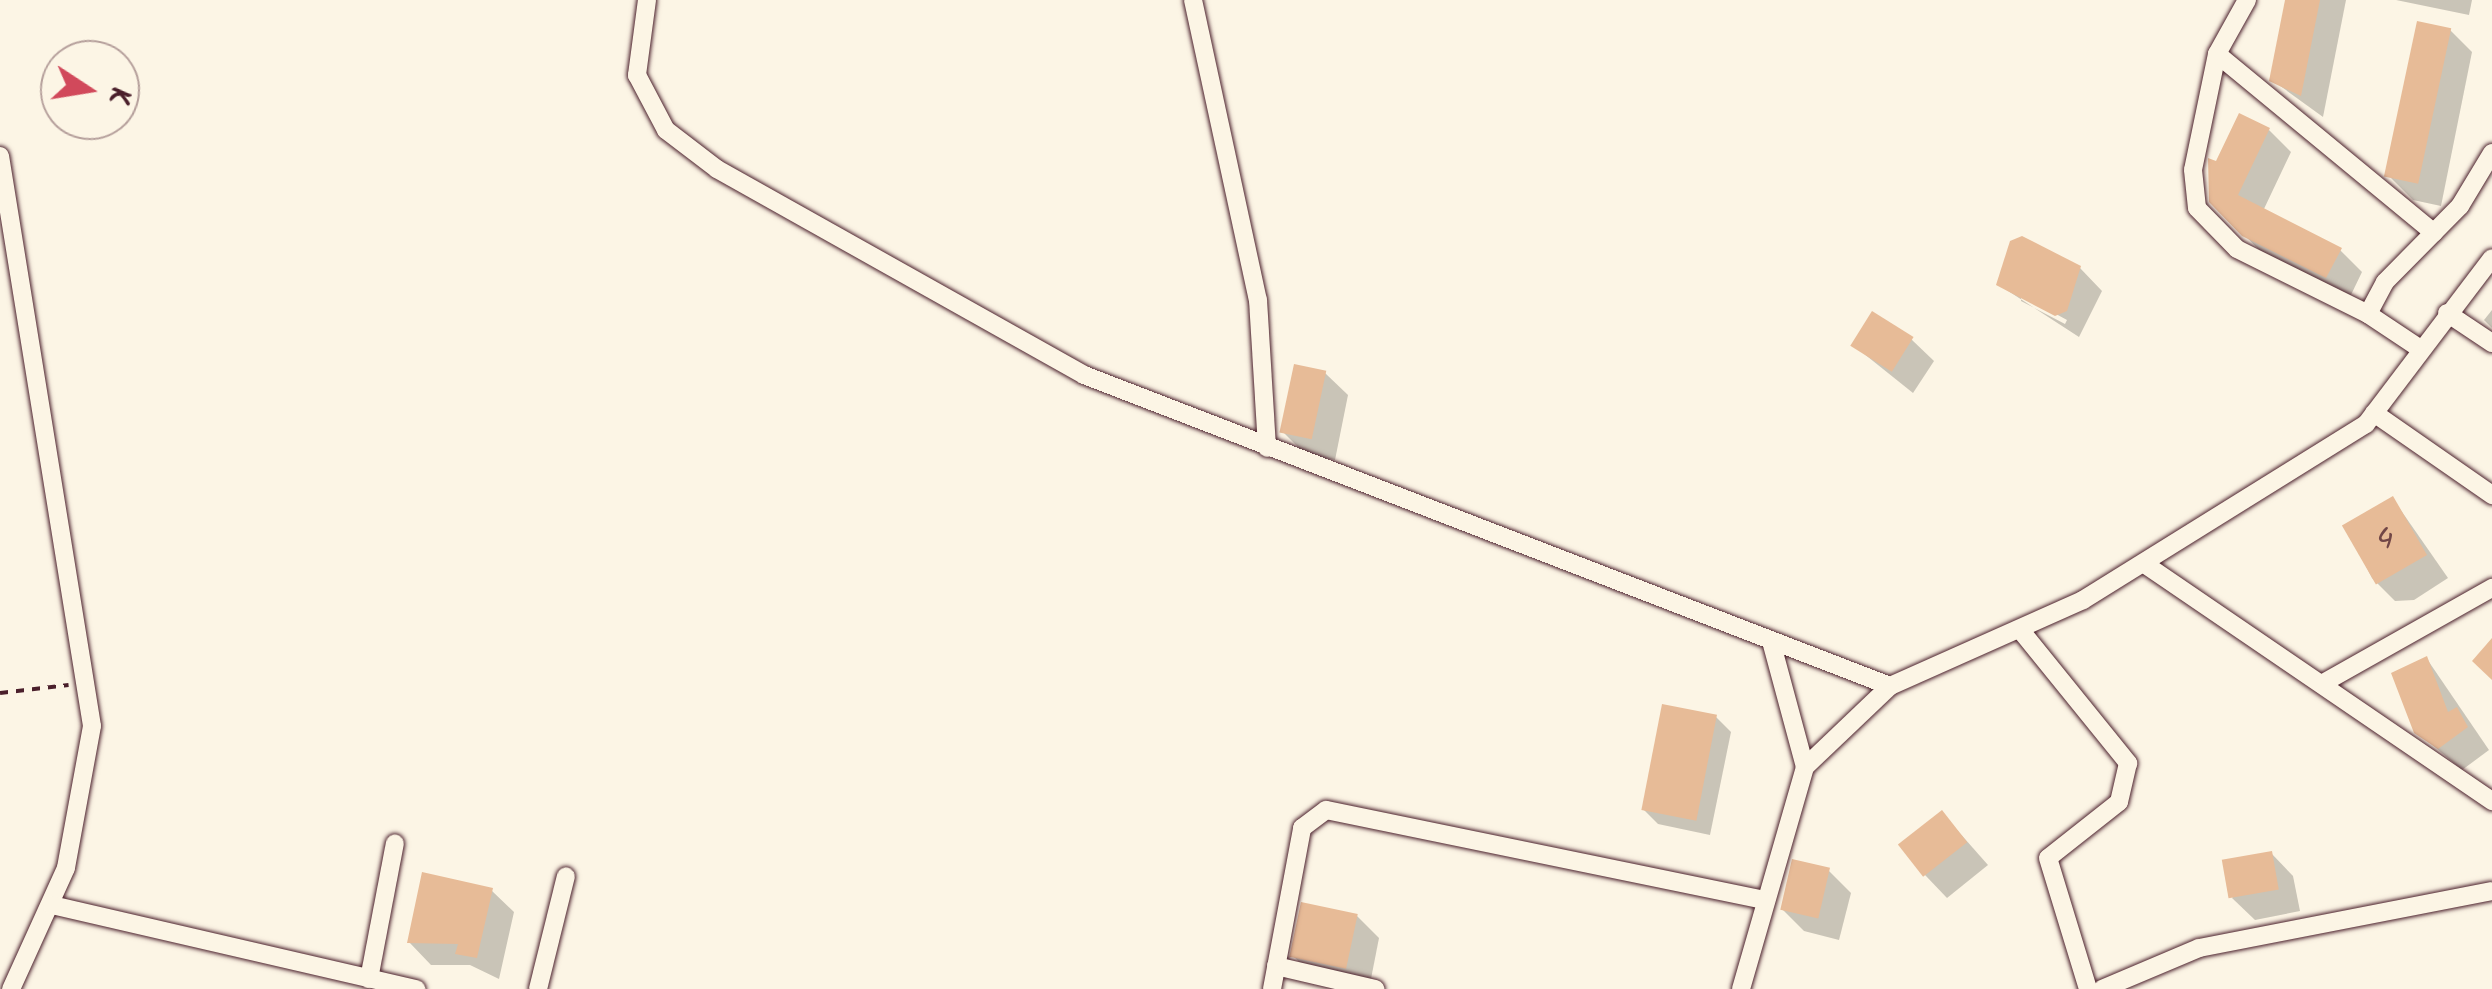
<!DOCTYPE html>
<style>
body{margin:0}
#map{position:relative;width:2492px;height:989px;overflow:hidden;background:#fcf5e5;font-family:Kalam,sans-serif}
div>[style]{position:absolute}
.shadow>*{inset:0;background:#0003}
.building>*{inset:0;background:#e7bb97;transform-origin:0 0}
.path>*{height:4px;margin-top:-2px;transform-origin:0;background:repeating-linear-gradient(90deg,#4a1f2b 0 8px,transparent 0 16px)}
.roads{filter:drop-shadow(0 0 2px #4a1f2b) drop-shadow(0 0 2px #4a1f2b)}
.street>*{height:18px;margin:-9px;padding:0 9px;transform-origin:9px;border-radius:9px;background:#fcf5e5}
span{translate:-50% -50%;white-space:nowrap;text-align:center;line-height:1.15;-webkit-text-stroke:9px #fcf5e5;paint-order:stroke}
.number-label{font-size:30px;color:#714646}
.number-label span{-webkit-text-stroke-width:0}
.north{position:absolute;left:40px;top:40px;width:100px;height:100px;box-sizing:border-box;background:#fcf5e5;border:2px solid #b59f9b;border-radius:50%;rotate:102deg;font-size:28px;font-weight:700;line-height:40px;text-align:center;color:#4a1f2b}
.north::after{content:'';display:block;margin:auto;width:35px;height:45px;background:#d1495b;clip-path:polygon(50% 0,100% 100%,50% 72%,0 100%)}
</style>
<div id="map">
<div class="shadow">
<i style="clip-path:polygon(2288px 0,2346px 0,2323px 117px,2272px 80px)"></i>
<i style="clip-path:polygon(2396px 0,2472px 0,2469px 15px)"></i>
<i style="clip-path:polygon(2450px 30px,2472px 52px,2441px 206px,2413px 200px,2391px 178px)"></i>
<i style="clip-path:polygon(2269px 130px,2291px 152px,2263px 211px,2340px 250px,2362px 272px,2349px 299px,2267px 258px,2211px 201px,2217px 165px)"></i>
<i style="clip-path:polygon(evenodd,2080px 268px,2102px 291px,2079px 337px,1999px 285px,2080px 268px,2021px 295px,2067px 320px,2065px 324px,2021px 301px,2021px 295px)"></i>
<i style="clip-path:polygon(2492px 310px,2492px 328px,2484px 320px)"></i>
<i style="clip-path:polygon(1911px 339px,1934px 361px,1913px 393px,1853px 345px)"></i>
<i style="clip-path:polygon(1325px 373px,1348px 395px,1335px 460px,1305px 454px,1283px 432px)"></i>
<i style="clip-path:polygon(2393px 499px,2448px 578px,2414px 600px,2395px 601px,2372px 578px,2346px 527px)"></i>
<i style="clip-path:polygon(2427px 659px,2489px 750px,2462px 770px,2416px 731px)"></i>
<i style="clip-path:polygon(1716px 717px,1731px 732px,1710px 835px,1658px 824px,1643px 809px)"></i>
<i style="clip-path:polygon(1942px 813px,1988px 865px,1947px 898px,1925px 875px)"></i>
<i style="clip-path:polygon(2271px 853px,2293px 876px,2300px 911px,2255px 920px,2232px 898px)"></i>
<i style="clip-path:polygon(1829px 871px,1851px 893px,1839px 940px,1804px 931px,1781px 908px)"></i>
<i style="clip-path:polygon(491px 890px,514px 912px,499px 979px,470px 965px,431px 965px,409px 942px)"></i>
<i style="clip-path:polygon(1357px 916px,1379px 938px,1369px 989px,1316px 978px,1293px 956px)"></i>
</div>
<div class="building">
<i style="clip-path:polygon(2285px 0,2320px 0,2301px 96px,2269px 81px)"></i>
<i style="left:2417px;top:21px;width:35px;height:159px;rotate:12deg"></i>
<i style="clip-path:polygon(2239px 113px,2270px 128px,2238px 195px,2342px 248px,2326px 278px,2242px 236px,2209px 202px,2208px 158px,2216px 161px)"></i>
<i style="clip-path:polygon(2022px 236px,2081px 266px,2067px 311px,2055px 316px,1996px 285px,2010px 241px)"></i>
<i style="left:1872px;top:311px;width:49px;height:41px;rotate:32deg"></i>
<i style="left:1294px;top:364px;width:33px;height:70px;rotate:12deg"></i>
<i style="left:2393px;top:496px;width:68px;height:59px;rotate:60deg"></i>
<i style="clip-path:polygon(2492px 638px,2492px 680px,2472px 661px)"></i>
<i style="clip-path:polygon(2427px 656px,2448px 712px,2457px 707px,2468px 727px,2438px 749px,2414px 733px,2391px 673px)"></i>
<i style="left:1662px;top:704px;width:56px;height:108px;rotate:11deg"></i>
<i style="left:1942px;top:810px;width:41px;height:56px;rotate:52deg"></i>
<i style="left:2272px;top:851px;width:39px;height:51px;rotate:80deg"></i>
<i style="left:1792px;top:859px;width:39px;height:52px;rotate:13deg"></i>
<i style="clip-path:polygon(422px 872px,493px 888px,477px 958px,455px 954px,458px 944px,407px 943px)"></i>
<i style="left:1301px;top:902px;width:58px;height:56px;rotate:12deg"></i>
</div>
<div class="path">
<i style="left:0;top:693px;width:69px;rotate:-6.6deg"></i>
</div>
<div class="roads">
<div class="street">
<i style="left:647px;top:0;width:76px;rotate:97.6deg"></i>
<i style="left:637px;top:75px;width:62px;rotate:62.2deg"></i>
<i style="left:666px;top:130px;width:64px;rotate:37.4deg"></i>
<i style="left:717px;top:169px;width:421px;rotate:29.3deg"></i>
<i style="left:1084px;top:375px;width:864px;rotate:21.1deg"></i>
<i style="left:1890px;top:686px;width:211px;rotate:-24deg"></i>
<i style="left:2083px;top:600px;width:333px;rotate:-31.9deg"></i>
<i style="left:2366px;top:424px;width:208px;rotate:-52.8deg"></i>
<i style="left:1193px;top:0;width:307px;rotate:77.8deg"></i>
<i style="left:1258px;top:300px;width:148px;rotate:86.5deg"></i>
<i style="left:2247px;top:0;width:62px;rotate:119.1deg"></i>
<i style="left:2217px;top:54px;width:118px;rotate:101.7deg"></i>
<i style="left:2193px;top:170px;width:38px;rotate:84deg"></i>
<i style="left:2197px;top:208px;width:57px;rotate:45.7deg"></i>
<i style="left:2237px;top:249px;width:146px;rotate:26.4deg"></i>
<i style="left:2217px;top:54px;width:281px;rotate:39.5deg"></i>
<i style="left:0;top:156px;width:577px;rotate:80.83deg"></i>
<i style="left:92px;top:726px;width:144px;rotate:100.4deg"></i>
<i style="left:66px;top:868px;width:133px;rotate:114.4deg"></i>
<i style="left:2447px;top:313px;width:54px;rotate:33.7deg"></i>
<i style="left:2419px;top:348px;width:61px;rotate:-146.3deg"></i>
<i style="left:2368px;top:314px;width:36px;rotate:-62deg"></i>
<i style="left:2385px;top:282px;width:107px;rotate:-45.4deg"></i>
<i style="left:2460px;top:206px;width:62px;rotate:-58.9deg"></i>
<i style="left:2374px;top:413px;width:144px;rotate:34.8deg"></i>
<i style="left:2146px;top:565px;width:419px;rotate:34.3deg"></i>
<i style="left:2022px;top:632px;width:169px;rotate:51deg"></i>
<i style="left:2128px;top:763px;width:40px;rotate:103deg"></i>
<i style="left:2119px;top:802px;width:90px;rotate:141.7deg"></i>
<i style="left:2048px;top:858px;width:137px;rotate:73deg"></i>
<i style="left:2325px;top:682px;width:192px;rotate:-29.4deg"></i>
<i style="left:1805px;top:767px;width:117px;rotate:-43.6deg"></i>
<i style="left:52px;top:905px;width:374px;rotate:13deg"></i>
<i style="left:1276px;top:966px;width:102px;rotate:13.1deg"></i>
<i style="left:369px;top:979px;width:138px;rotate:-79.2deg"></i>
<i style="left:538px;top:989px;width:116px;rotate:-76.1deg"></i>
<i style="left:1272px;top:989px;width:164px;rotate:-79.4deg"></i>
<i style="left:1302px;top:828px;width:30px;rotate:-37deg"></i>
<i style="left:1326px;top:810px;width:449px;rotate:11.6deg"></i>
<i style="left:1741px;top:989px;width:231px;rotate:-73.9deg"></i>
<i style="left:1805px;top:767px;width:126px;rotate:-105.1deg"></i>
<i style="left:2102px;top:989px;width:105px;rotate:-22.9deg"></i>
<i style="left:2199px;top:948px;width:298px;rotate:-11deg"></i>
</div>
</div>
<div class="number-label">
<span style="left:2385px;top:540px">4</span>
</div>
<div class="north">K</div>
</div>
